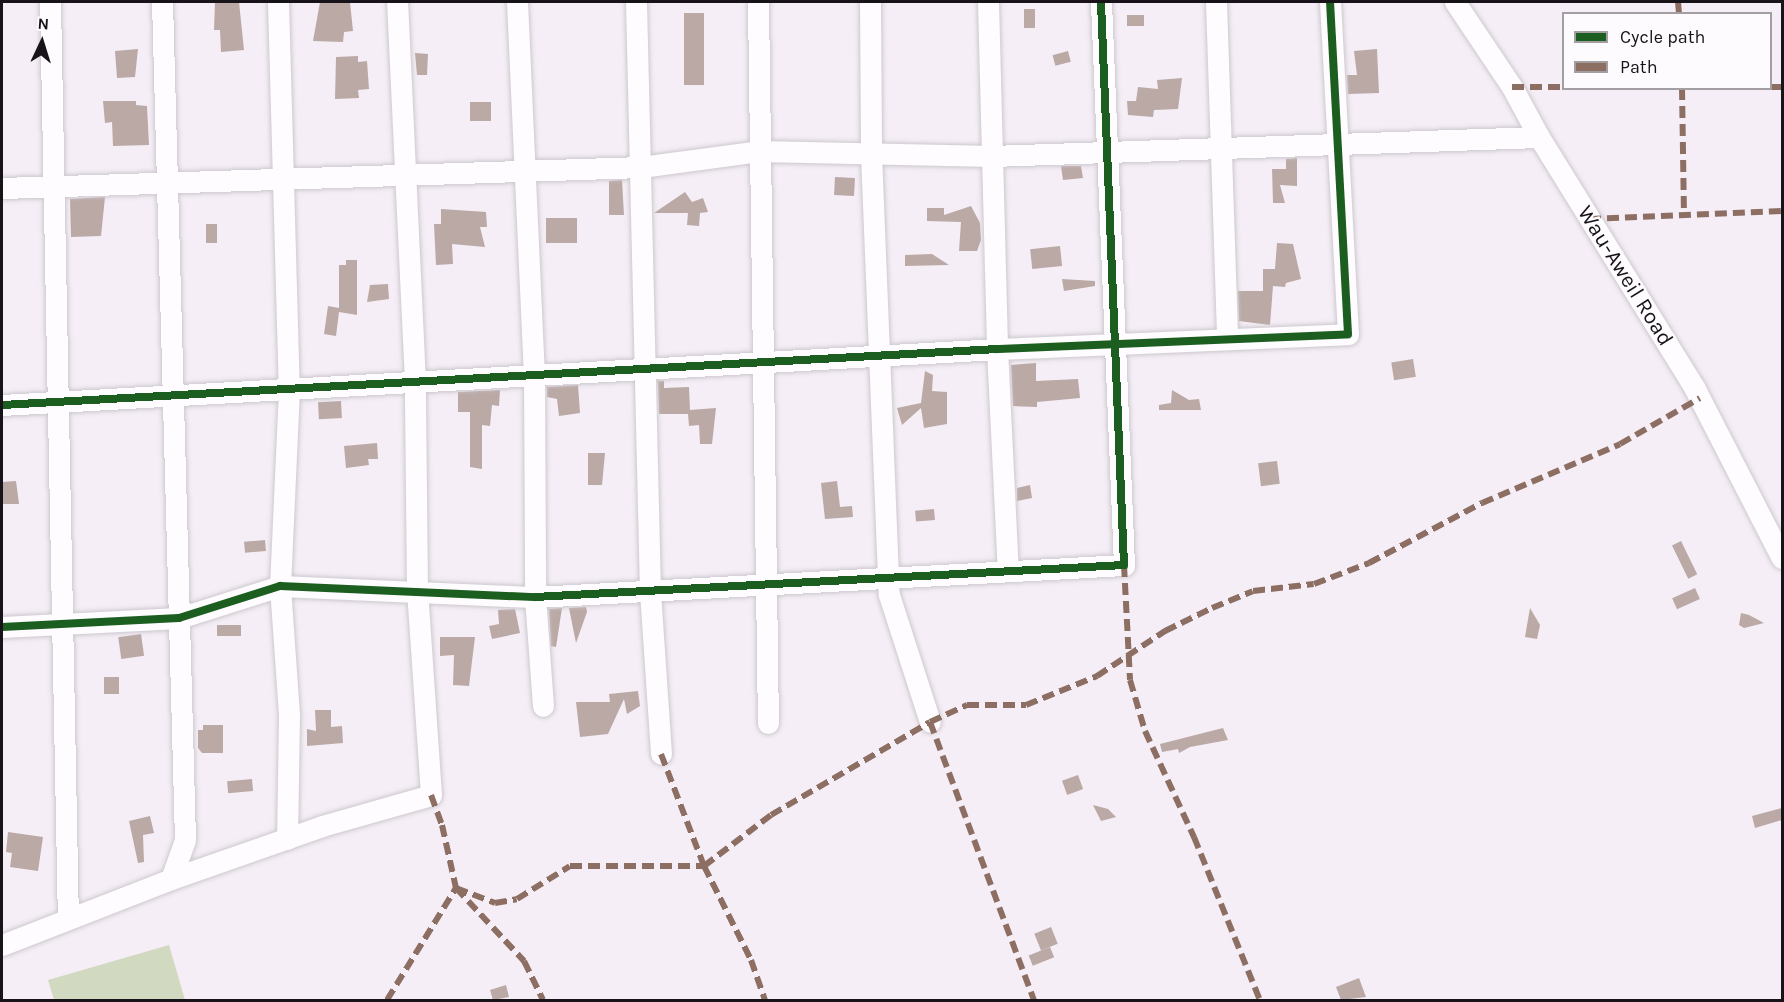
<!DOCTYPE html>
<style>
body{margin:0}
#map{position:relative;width:1784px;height:1002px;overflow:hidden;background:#f5eef6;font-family:Karla,sans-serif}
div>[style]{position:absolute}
.green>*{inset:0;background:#d2d9c1}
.building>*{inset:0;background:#baa9a5;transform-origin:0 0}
.roads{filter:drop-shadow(0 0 2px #cdc8ce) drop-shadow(0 0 2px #cdc8ce)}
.minor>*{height:21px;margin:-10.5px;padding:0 10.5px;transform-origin:10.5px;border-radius:10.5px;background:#fefcfe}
.quiet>*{height:6px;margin-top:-3px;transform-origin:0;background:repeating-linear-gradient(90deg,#8d6e63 0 12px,transparent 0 18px)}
.cycleway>*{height:8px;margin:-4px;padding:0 4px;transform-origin:4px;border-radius:4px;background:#1b5e20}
span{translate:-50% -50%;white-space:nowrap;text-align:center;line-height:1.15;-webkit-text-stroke:4.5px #fefbfe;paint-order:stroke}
.street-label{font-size:22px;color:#181319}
.frame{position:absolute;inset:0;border:3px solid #181319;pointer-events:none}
.legend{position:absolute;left:1562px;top:12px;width:210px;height:78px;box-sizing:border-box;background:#fefbfe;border:2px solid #a29ea2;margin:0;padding:8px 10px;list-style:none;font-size:18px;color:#181319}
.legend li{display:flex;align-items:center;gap:12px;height:30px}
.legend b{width:30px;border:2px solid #a29ea2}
.north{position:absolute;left:12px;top:12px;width:60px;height:60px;-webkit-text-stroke:4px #fefbfe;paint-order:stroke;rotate:4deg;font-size:16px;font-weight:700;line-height:24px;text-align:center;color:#181319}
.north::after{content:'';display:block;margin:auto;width:21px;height:27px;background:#181319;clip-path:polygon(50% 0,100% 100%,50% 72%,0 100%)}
</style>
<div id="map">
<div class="green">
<i style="clip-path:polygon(169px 945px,185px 1000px,54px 1000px,48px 980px)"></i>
</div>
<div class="building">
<i style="clip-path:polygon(215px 2px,239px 2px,244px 50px,221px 52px,220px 30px,214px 30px)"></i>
<i style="clip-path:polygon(320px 2px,350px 2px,353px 31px,344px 32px,343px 42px,313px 41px)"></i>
<i style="left:1024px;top:9px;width:11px;height:19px"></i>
<i style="left:684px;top:13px;width:20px;height:72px"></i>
<i style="left:1127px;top:15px;width:17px;height:11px"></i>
<i style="clip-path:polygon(138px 49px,135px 77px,117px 78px,115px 51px)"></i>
<i style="clip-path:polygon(1377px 49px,1379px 93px,1348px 94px,1347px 75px,1357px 75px,1354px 51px)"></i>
<i style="left:1068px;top:51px;width:11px;height:16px;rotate:75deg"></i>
<i style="clip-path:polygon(415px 53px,428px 54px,427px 75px,417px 75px)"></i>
<i style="clip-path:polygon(358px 56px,358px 62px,367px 61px,369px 89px,358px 90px,359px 98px,335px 99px,336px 57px)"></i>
<i style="clip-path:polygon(1182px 78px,1178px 109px,1154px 110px,1153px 117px,1128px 115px,1127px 101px,1136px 101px,1138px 87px,1158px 89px,1157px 80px)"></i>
<i style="clip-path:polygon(103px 101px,136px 101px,136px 105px,147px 106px,149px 145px,113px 146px,112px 122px,105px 123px)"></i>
<i style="left:470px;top:102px;width:21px;height:19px"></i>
<i style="clip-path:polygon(1297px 158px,1297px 186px,1280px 185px,1285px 203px,1273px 203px,1272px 169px,1286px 169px,1286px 159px)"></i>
<i style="clip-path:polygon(1061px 166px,1081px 166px,1083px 178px,1063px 180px)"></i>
<i style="left:835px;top:177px;width:20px;height:18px;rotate:3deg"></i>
<i style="clip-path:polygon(622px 180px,624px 215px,609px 215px,609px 181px)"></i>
<i style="clip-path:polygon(685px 192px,692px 202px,703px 198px,708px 212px,700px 213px,699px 226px,687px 225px,688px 213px,654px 213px)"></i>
<i style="clip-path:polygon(105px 197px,101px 236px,71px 237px,70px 199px)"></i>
<i style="clip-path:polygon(971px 206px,980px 223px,981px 240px,977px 251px,959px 251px,961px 222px,927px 221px,927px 208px,944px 208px,944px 215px)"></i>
<i style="clip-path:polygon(441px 209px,486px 212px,487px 227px,480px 227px,485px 247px,452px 244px,453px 264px,436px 265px,434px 224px,441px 224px)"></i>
<i style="left:546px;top:218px;width:31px;height:25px"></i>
<i style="left:206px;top:224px;width:11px;height:19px"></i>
<i style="clip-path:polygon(1277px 243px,1293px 244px,1301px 279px,1286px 283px,1285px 287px,1273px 286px,1270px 325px,1239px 321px,1238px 291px,1263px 291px,1263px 269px,1275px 269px)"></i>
<i style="left:1060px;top:246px;width:20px;height:30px;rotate:84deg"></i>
<i style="clip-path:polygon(932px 254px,949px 265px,905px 266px,905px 255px)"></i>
<i style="clip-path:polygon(346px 260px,357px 260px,357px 315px,339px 312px,336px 336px,324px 334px,328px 306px,339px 308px,339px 265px,346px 265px)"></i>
<i style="clip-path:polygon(1062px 279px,1095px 281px,1095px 286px,1064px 291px)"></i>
<i style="clip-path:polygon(388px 284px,389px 299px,367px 302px,370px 285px)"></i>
<i style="left:1413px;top:359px;width:18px;height:22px;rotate:81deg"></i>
<i style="clip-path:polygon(1036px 363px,1036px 381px,1078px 379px,1080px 398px,1037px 402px,1037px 407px,1013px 406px,1011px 365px)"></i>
<i style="clip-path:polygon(925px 371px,933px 375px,932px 391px,947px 392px,947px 424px,924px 428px,921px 408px,902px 425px,897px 408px,921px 403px)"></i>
<i style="clip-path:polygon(658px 381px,664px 381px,664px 388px,689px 387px,690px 410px,716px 408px,712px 444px,700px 444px,699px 425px,689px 426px,688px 414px,659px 414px)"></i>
<i style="clip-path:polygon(578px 385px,580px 413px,559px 416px,557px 399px,547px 397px,547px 387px)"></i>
<i style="clip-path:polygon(500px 390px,499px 406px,492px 405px,490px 426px,482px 425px,482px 469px,470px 467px,470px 412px,458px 412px,458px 392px)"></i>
<i style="clip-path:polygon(1172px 390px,1189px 400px,1199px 399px,1201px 410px,1159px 410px,1159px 405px,1171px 403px)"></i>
<i style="left:341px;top:401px;width:17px;height:23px;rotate:87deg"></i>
<i style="clip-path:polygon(377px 443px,378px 459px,368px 459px,369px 465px,346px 468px,344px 446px)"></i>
<i style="clip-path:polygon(588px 453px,605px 453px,602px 485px,588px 485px)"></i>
<i style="left:1277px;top:461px;width:23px;height:19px;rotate:83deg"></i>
<i style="clip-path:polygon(16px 481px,19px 504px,2px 504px,2px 482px)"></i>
<i style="clip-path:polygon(837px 481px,840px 507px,852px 506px,853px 517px,825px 519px,821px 483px)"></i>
<i style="clip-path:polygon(1030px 485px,1032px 498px,1017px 501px,1017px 488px)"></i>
<i style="left:934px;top:509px;width:11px;height:19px;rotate:85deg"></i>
<i style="left:265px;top:540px;width:11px;height:21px;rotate:85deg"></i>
<i style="left:1681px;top:541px;width:37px;height:10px;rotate:64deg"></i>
<i style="left:1695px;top:588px;width:12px;height:25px;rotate:66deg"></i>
<i style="clip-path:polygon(586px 607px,587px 612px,576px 643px,569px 608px)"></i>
<i style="clip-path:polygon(562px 608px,556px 647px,551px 646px,549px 609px)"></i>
<i style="clip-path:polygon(1530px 608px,1540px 625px,1537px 639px,1525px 637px)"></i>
<i style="clip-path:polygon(515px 609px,520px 633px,492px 639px,489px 626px,499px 624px,498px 610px)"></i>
<i style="clip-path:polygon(1741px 613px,1749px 615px,1764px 623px,1744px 628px,1739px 625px)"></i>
<i style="left:241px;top:625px;width:11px;height:24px;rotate:90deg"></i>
<i style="left:141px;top:634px;width:22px;height:23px;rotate:82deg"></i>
<i style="clip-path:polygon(440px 637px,475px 637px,469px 686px,453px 685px,454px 655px,440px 656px)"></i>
<i style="left:104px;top:677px;width:15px;height:17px"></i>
<i style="clip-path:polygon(638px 691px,640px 706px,627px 714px,624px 699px,608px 734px,580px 737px,576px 702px,610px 702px,609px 694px)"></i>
<i style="clip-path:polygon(315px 710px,331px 710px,331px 727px,342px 726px,343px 743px,307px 746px,307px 729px,316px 731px)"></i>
<i style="clip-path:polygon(203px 725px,223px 725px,223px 753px,202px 753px,198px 748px,198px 730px,203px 730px)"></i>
<i style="clip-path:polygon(1223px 728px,1228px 740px,1190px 747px,1179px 753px,1178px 749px,1162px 752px,1160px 744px)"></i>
<i style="left:1078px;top:775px;width:15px;height:17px;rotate:70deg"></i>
<i style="left:252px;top:779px;width:12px;height:25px;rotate:85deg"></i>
<i style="clip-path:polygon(1093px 805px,1108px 809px,1116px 817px,1101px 821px)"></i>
<i style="clip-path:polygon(1782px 808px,1782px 820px,1755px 828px,1752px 816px)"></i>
<i style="clip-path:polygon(150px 816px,154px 833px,143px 835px,144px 862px,138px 863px,129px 821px)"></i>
<i style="clip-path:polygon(8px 832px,43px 837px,38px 871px,10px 867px,12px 853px,6px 852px)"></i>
<i style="left:1051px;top:927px;width:18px;height:18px;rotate:68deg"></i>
<i style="left:1050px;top:947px;width:11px;height:23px;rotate:68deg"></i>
<i style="clip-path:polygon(1359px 978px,1366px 997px,1341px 1000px,1336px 987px)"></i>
<i style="clip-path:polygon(506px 985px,509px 997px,493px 1000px,490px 990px)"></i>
</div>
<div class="roads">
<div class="minor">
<i style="left:50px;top:2px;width:917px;rotate:88.88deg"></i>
<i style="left:278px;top:2px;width:387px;rotate:88.4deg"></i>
<i style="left:289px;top:389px;width:197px;rotate:92.6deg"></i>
<i style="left:280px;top:586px;width:129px;rotate:86deg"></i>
<i style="left:289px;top:715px;width:124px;rotate:90.9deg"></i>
<i style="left:517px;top:2px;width:373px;rotate:87.4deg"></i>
<i style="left:534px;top:375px;width:222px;rotate:89.7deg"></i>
<i style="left:535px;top:597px;width:109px;rotate:85.8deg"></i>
<i style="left:636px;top:2px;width:590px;rotate:88.64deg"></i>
<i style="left:650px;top:592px;width:162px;rotate:86.1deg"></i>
<i style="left:758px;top:2px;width:721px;rotate:89.21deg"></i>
<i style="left:870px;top:2px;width:152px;rotate:89.6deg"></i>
<i style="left:871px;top:154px;width:441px;rotate:87.7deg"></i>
<i style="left:889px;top:595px;width:133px;rotate:72.1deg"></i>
<i style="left:988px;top:2px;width:347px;rotate:88.5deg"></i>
<i style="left:997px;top:349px;width:222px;rotate:87.2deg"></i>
<i style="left:1216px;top:2px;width:337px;rotate:88.1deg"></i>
<i style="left:1455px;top:2px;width:102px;rotate:56.2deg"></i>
<i style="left:1512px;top:87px;width:57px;rotate:61.6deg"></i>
<i style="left:1539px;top:137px;width:296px;rotate:58.2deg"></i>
<i style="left:1695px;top:389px;width:190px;rotate:62.8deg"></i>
<i style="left:2px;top:188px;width:639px;rotate:-1.88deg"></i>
<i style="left:641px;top:167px;width:119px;rotate:-7.7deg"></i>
<i style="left:759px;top:151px;width:233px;rotate:1.2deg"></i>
<i style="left:992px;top:156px;width:547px;rotate:-1.99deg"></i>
<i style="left:2px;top:405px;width:997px;rotate:-3.22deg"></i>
<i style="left:997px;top:349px;width:351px;rotate:-2.4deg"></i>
<i style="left:1348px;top:334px;width:332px;rotate:-93.1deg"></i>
<i style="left:2px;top:627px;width:177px;rotate:-2.9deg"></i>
<i style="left:179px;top:618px;width:106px;rotate:-17.6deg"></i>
<i style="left:280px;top:586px;width:255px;rotate:2.5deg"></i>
<i style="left:535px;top:597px;width:590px;rotate:-3.11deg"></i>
<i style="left:1124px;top:565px;width:563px;rotate:-92.34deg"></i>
<i style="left:171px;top:879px;width:160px;rotate:-19.3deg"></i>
<i style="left:322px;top:826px;width:113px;rotate:-15.9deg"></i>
<i style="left:431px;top:795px;width:205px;rotate:-93.9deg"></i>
<i style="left:417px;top:590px;width:208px;rotate:-90.6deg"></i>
<i style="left:415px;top:382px;width:380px;rotate:-92.7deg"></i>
<i style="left:2px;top:945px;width:181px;rotate:-21.3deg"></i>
<i style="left:171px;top:879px;width:41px;rotate:-70.3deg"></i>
<i style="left:185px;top:840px;width:838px;rotate:-91.57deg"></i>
</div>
</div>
<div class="quiet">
<i style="left:1678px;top:2px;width:12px;rotate:85deg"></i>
<i style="left:1512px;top:87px;width:52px"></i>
<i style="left:1770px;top:87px;width:12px"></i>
<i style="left:1682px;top:88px;width:127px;rotate:89.1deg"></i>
<i style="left:1589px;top:219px;width:193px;rotate:-2.4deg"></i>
<i style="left:1124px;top:565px;width:115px;rotate:87deg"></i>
<i style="left:1130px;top:680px;width:53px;rotate:73.6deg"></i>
<i style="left:1145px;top:731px;width:117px;rotate:65.2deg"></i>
<i style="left:1194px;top:837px;width:176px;rotate:68deg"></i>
<i style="left:930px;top:722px;width:297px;rotate:69.5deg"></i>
<i style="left:661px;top:754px;width:120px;rotate:69deg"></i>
<i style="left:704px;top:866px;width:105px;rotate:63.4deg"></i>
<i style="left:751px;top:960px;width:42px;rotate:70.7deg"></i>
<i style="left:431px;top:795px;width:32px;rotate:70deg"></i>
<i style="left:442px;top:825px;width:65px;rotate:77.5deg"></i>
<i style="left:456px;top:888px;width:42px;rotate:21deg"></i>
<i style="left:495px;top:903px;width:22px;rotate:-10deg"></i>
<i style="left:517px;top:899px;width:62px;rotate:-31.9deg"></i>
<i style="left:570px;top:866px;width:134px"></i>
<i style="left:704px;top:866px;width:84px;rotate:-37.3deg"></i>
<i style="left:771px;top:815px;width:184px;rotate:-30.3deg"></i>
<i style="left:930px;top:722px;width:41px;rotate:-24.7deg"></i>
<i style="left:967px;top:705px;width:59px"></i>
<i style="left:1026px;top:705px;width:77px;rotate:-22.2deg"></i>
<i style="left:1097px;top:676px;width:82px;rotate:-33.5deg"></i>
<i style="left:1165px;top:631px;width:52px;rotate:-26.1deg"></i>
<i style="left:1212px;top:608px;width:44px;rotate:-22.5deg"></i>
<i style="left:1253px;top:591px;width:61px;rotate:-6.5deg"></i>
<i style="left:1314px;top:584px;width:59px;rotate:-20.9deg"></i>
<i style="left:1369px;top:563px;width:128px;rotate:-28deg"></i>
<i style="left:1482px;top:503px;width:150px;rotate:-23.1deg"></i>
<i style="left:1620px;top:444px;width:92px;rotate:-29.9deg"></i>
<i style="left:387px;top:1000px;width:132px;rotate:-58.4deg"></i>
<i style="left:456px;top:888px;width:100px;rotate:47deg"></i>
<i style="left:524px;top:961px;width:43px;rotate:64deg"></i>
</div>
<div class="cycleway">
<i style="left:2px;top:405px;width:997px;rotate:-3.22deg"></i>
<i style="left:997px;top:349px;width:351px;rotate:-2.4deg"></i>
<i style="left:1348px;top:334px;width:332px;rotate:-93.1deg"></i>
<i style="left:2px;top:627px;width:177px;rotate:-2.9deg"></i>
<i style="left:179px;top:618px;width:106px;rotate:-17.6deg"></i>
<i style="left:280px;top:586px;width:255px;rotate:2.5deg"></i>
<i style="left:535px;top:597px;width:590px;rotate:-3.11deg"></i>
<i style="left:1124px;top:565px;width:563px;rotate:-92.34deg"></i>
</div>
<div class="street-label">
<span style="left:1625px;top:276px;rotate:58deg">Wau-Aweil Road</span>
</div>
<div class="frame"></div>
<ul class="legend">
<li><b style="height:8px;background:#1b5e20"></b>Cycle path</li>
<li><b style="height:8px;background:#8d6e63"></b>Path</li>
</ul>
<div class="north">N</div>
</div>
